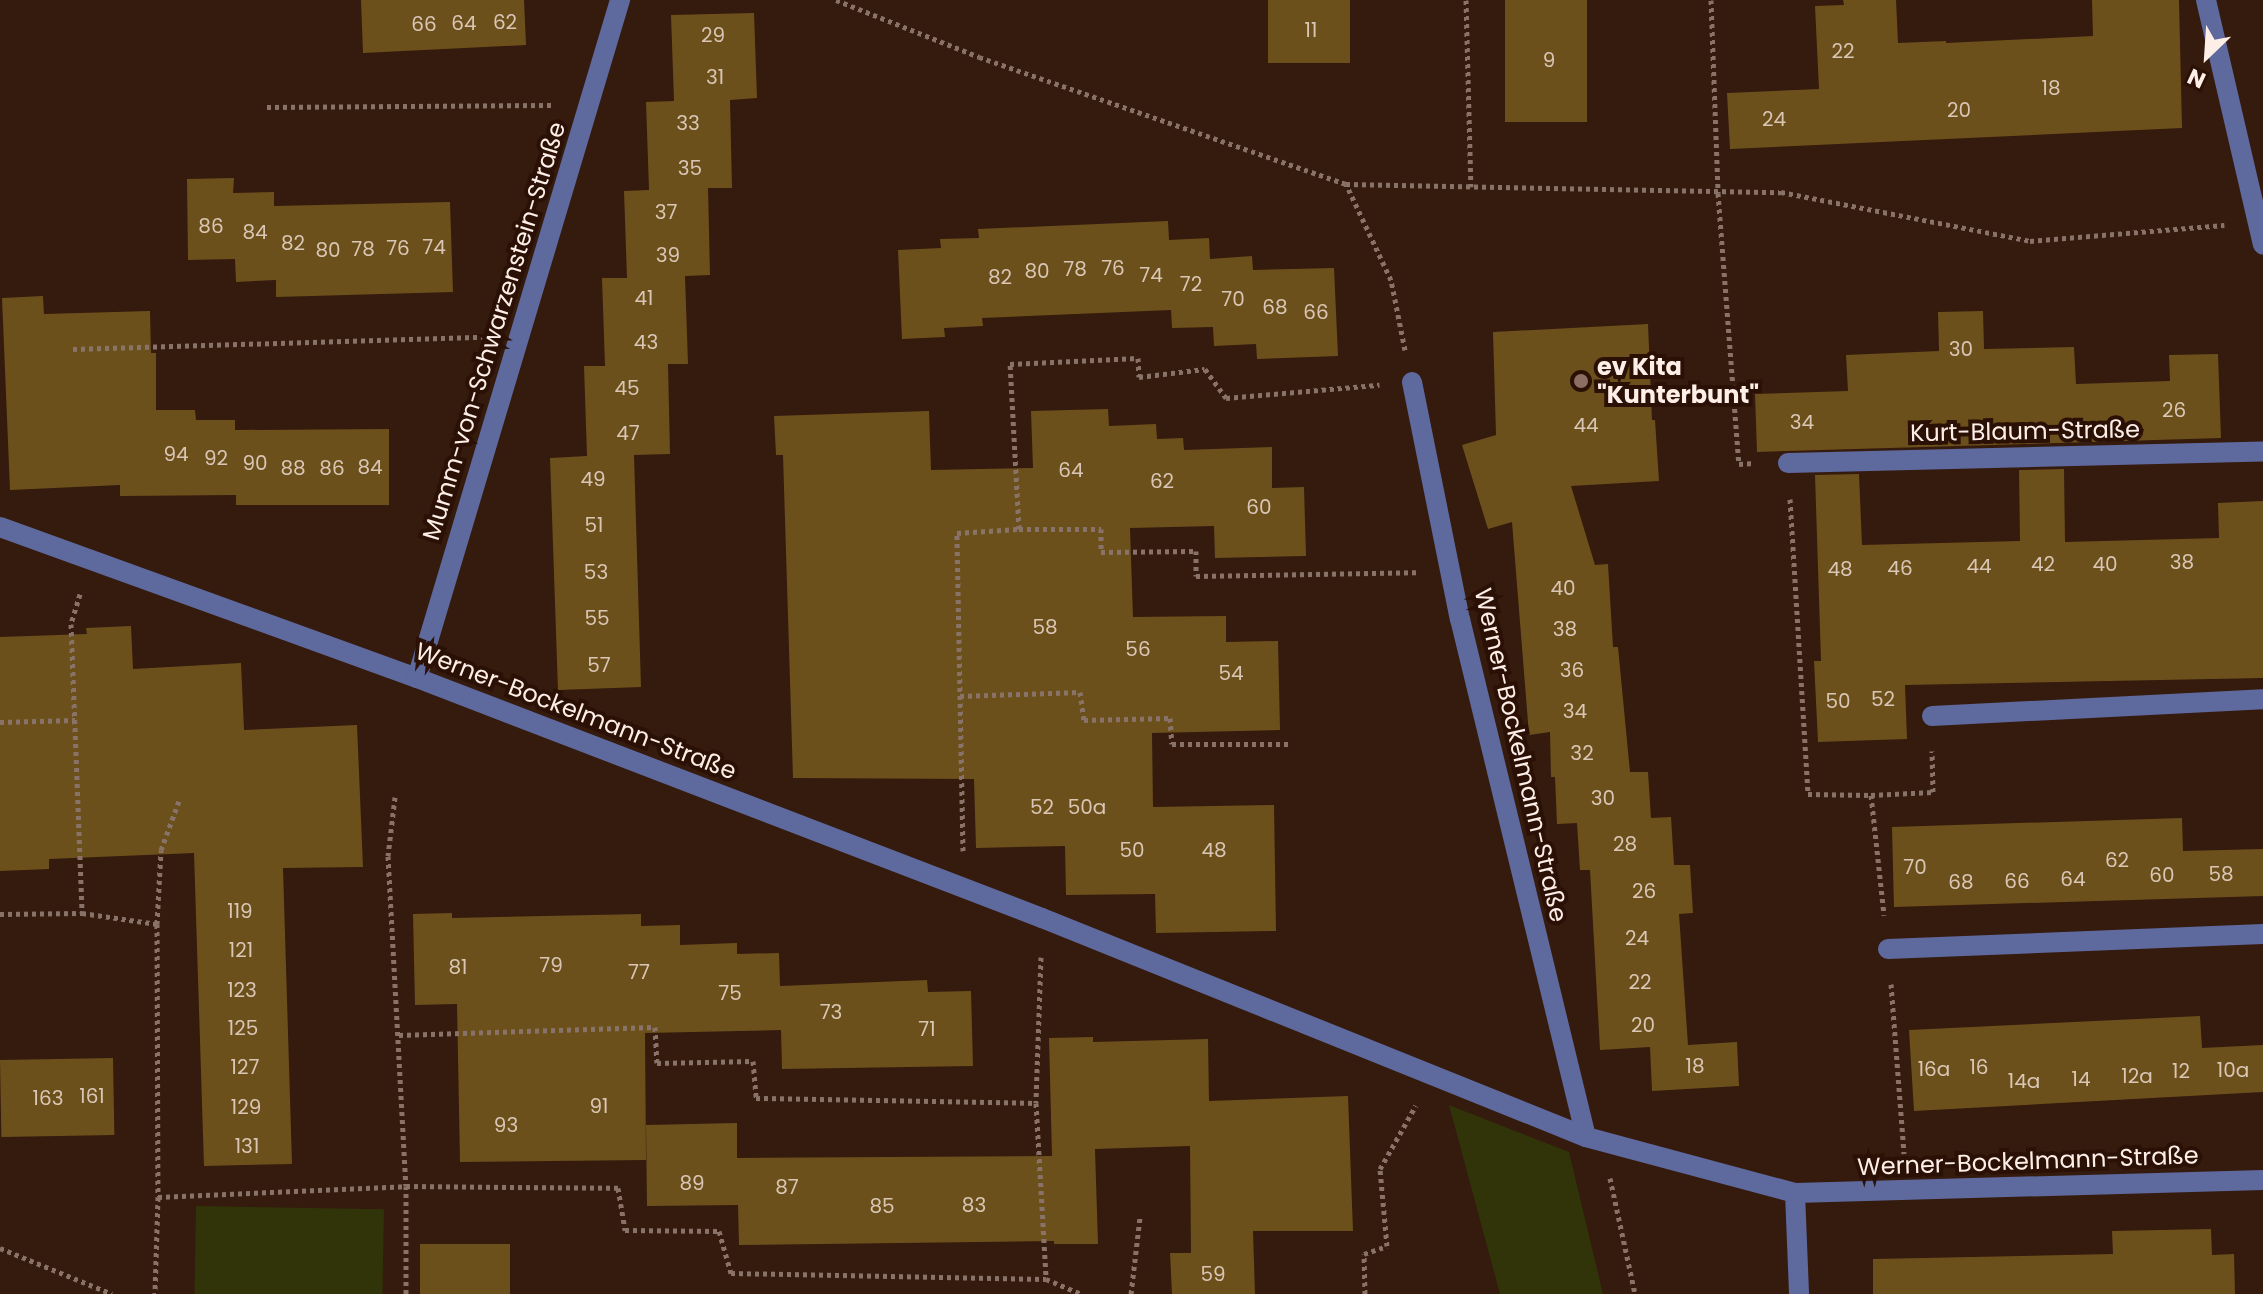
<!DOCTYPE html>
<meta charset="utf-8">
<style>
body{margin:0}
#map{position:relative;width:2263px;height:1294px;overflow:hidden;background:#351a0e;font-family:Poppins,sans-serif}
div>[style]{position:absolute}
.green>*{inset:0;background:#313308;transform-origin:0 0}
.building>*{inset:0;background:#6c501c;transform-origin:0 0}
.path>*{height:5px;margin-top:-2.5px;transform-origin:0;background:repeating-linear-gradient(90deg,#897369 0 4px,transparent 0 8px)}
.minor>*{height:20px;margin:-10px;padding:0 10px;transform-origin:10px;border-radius:10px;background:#5e699e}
.dots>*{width:22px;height:22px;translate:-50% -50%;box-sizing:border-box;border:4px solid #2a1005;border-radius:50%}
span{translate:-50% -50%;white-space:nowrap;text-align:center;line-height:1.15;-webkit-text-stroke:8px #2a1005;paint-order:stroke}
.number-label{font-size:20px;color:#dac6b5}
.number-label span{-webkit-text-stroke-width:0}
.street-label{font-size:24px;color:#feeee8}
.poi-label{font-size:24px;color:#feeee8;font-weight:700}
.left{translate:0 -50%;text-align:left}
.north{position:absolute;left:2167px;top:16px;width:80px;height:80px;-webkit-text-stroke:6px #2a1005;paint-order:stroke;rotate:205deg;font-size:22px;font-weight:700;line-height:32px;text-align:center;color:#feeee8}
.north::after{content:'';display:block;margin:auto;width:28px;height:36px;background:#feeee8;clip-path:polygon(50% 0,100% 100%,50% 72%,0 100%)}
</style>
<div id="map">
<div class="green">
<i style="clip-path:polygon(1449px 1105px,1569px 1152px,1603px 1294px,1500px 1294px)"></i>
<i style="left:196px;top:1206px;width:188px;height:88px;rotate:1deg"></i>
</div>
<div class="building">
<i style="clip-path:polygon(361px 0,524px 0,526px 45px,363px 53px)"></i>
<i style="left:1268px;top:0;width:82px;height:63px"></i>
<i style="left:1505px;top:0;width:82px;height:122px"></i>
<i style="clip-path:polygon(1843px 0,1896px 0,1898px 43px,1946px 41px,1946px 43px,2093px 36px,2092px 0,2179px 0,2182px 128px,1730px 149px,1727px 93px,1819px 89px,1815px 6px,1844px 5px)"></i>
<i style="clip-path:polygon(754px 13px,757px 98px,730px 100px,732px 188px,708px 188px,710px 275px,685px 276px,688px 364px,668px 364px,670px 454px,634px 455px,641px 687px,558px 690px,550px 458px,587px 456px,584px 366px,605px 366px,602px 278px,627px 278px,624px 191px,649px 190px,646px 102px,674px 101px,671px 15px)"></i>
<i style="clip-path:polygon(234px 178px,233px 193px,274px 192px,274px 206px,450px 202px,453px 292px,276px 297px,276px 280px,236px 282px,235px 259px,188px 260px,187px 179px)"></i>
<i style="clip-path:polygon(1168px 221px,1169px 240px,1209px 238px,1210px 259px,1252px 256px,1253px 270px,1334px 268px,1338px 356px,1257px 359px,1256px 344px,1214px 346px,1213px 327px,1172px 328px,1171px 310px,982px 318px,983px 326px,944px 328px,945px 337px,902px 339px,898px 250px,941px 248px,940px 239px,979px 238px,978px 229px)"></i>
<i style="clip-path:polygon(43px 296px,44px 314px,150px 311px,151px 353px,156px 353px,156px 410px,195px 410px,196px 420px,235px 420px,235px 430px,389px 429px,389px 505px,236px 505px,236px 495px,120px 496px,120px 485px,10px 490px,2px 298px)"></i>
<i style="clip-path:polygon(1983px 311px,1984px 349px,2074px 347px,2076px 384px,2170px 381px,2169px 355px,2218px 354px,2221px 438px,1757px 452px,1755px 394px,1848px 391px,1846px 355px,1939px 351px,1938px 312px)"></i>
<i style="clip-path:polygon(1648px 324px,1652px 420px,1655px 420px,1659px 481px,1571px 486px,1595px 565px,1608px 564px,1613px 647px,1618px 647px,1630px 772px,1648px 772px,1651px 818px,1671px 817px,1674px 865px,1690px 865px,1693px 913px,1679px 914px,1688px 1045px,1737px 1042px,1739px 1086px,1652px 1091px,1650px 1047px,1600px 1050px,1590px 870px,1580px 870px,1577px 823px,1557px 824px,1555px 777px,1551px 777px,1550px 732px,1529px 735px,1512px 522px,1488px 529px,1462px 445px,1496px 435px,1493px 332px)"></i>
<i style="clip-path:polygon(1108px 409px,1109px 426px,1156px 424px,1157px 439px,1183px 438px,1184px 450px,1272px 447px,1272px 488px,1304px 487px,1306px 556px,1215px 558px,1214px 526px,1130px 528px,1133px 617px,1226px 616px,1226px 642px,1278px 641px,1280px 730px,1152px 733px,1153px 807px,1274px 805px,1276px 931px,1156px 933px,1155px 894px,1066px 895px,1065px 846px,976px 848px,974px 779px,793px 778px,783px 455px,776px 455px,774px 416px,929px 411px,931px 470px,1033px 468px,1031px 411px)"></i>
<i style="clip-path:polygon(2064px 469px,2065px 542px,2219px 538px,2218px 503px,2263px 501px,2263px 678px,1905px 685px,1907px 739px,1818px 742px,1814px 661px,1821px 661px,1815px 475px,1859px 474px,1862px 545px,2020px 541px,2019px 470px)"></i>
<i style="clip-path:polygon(131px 626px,133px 669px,241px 663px,244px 730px,357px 725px,363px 867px,283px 868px,292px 1164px,204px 1166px,194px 853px,49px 859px,49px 869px,0 871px,0 637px,87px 634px,86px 628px)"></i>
<i style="clip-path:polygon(2182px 818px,2183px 851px,2263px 849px,2263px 896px,1894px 907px,1892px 827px)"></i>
<i style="clip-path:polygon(452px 913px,452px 918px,641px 914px,641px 926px,680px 925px,680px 945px,737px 943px,737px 954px,779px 953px,780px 986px,927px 980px,928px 992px,971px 991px,973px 1066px,782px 1069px,781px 1030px,645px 1033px,646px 1160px,460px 1162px,457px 1004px,415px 1005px,413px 914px)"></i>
<i style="clip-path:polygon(2200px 1016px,2202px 1048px,2263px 1045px,2263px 1092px,1914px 1111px,1909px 1030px)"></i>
<i style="clip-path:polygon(1093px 1037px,1093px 1042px,1208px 1039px,1209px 1101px,1348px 1096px,1353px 1231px,1253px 1231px,1255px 1294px,1172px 1294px,1170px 1253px,1191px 1253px,1190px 1146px,1095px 1149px,1098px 1244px,1054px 1244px,1054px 1241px,739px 1245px,738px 1205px,647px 1206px,646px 1125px,737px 1123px,737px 1158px,1052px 1156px,1049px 1038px)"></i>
<i style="left:113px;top:1058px;width:77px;height:113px;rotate:89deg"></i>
<i style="clip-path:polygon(2211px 1229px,2212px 1255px,2234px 1254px,2235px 1294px,1873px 1294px,1873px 1259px,2113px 1254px,2112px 1231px)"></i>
<i style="left:420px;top:1244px;width:90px;height:50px"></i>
</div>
<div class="path">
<i style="left:836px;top:0;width:154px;rotate:21.7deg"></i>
<i style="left:979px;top:57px;width:388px;rotate:19.1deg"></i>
<i style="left:1466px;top:0;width:187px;rotate:88.5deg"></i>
<i style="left:1711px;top:0;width:193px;rotate:87.9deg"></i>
<i style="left:1718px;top:193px;width:272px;rotate:85.6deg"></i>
<i style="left:1739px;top:464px;width:15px;rotate:-4deg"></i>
<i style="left:267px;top:107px;width:287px;rotate:-0.4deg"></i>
<i style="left:73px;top:349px;width:411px;rotate:-1.7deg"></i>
<i style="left:1405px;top:350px;width:71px;rotate:-101.3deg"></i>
<i style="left:1391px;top:280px;width:106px;rotate:-115.1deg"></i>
<i style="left:1346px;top:184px;width:435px;rotate:1.1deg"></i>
<i style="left:1781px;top:192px;width:254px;rotate:11.1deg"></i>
<i style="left:2030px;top:241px;width:195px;rotate:-4.7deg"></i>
<i style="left:1790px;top:499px;width:296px;rotate:86.5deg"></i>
<i style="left:1808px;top:794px;width:63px;rotate:0.9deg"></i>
<i style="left:1871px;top:795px;width:121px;rotate:83.8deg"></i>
<i style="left:1019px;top:529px;width:82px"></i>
<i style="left:1101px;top:529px;width:23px;rotate:90deg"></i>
<i style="left:1101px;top:552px;width:95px;rotate:-0.6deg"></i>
<i style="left:1196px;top:551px;width:25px;rotate:90deg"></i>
<i style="left:1196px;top:576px;width:220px;rotate:-1deg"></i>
<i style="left:80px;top:594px;width:31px;rotate:107deg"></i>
<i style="left:71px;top:624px;width:289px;rotate:87.8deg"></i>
<i style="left:82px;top:913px;width:76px;rotate:8.3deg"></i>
<i style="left:157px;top:924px;width:273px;rotate:89.8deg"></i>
<i style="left:158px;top:1197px;width:97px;rotate:91.8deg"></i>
<i style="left:960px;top:696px;width:120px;rotate:-1.9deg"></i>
<i style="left:1080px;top:692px;width:28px;rotate:82deg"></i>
<i style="left:1084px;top:720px;width:86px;rotate:-1.3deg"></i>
<i style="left:1170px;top:718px;width:26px;rotate:86deg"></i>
<i style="left:1172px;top:744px;width:117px"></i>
<i style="left:0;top:722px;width:75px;rotate:-1.5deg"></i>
<i style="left:1871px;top:795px;width:62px;rotate:-2.8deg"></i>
<i style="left:1933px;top:792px;width:41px;rotate:-91.4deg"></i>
<i style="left:395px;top:797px;width:59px;rotate:96.8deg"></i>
<i style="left:388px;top:856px;width:330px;rotate:86.9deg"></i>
<i style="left:406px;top:1186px;width:108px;rotate:90deg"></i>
<i style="left:963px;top:851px;width:318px;rotate:-91.1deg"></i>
<i style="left:957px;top:533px;width:62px;rotate:-3.7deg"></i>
<i style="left:1019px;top:529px;width:165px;rotate:-93.1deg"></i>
<i style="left:1010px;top:364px;width:128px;rotate:-2.7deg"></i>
<i style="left:1138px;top:358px;width:19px;rotate:87deg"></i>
<i style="left:1139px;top:377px;width:66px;rotate:-6.9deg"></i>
<i style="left:1205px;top:369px;width:36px;rotate:54deg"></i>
<i style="left:1226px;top:398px;width:154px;rotate:-4.9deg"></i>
<i style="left:0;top:914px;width:82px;rotate:-0.7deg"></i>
<i style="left:157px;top:924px;width:74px;rotate:-86.9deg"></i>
<i style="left:161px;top:850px;width:55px;rotate:-69.9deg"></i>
<i style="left:1041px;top:957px;width:146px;rotate:92deg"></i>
<i style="left:1036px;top:1103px;width:176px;rotate:86.7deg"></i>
<i style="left:1891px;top:984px;width:170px;rotate:85.6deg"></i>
<i style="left:399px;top:1035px;width:256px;rotate:-1.8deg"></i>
<i style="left:655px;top:1027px;width:36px;rotate:87deg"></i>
<i style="left:657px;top:1063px;width:96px;rotate:-1.2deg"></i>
<i style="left:753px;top:1061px;width:37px;rotate:85deg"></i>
<i style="left:756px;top:1098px;width:280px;rotate:1deg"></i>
<i style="left:1610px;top:1178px;width:119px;rotate:77.8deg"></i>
<i style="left:158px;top:1197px;width:248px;rotate:-2.5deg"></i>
<i style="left:406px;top:1186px;width:212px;rotate:0.5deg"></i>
<i style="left:618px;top:1188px;width:43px;rotate:80.5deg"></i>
<i style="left:625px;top:1230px;width:94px;rotate:0.6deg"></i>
<i style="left:719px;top:1231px;width:44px;rotate:74.1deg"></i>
<i style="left:731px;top:1273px;width:315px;rotate:1.1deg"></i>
<i style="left:1046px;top:1279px;width:38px;rotate:23deg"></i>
<i style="left:0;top:1248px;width:121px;rotate:22.3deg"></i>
<i style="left:1131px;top:1294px;width:78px;rotate:-83.3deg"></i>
<i style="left:1365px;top:1294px;width:40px;rotate:-91.4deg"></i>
<i style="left:1364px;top:1254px;width:24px;rotate:-19deg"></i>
<i style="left:1387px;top:1246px;width:77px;rotate:-95.2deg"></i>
<i style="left:1380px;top:1169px;width:73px;rotate:-60.6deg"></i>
</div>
<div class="minor">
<i style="left:2206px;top:0;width:251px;rotate:76.9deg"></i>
<i style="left:1412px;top:382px;width:242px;rotate:78.6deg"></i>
<i style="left:1460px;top:619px;width:533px;rotate:76.33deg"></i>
<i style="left:1788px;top:463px;width:475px;rotate:-1.4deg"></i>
<i style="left:0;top:527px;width:443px;rotate:19.9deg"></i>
<i style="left:417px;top:678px;width:669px;rotate:21.01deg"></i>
<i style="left:1042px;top:918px;width:586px;rotate:21.93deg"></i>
<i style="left:1586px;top:1137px;width:216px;rotate:15deg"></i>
<i style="left:1795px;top:1193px;width:468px;rotate:-1.6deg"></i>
<i style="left:417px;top:678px;width:708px;rotate:-73.33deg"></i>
<i style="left:1932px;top:716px;width:331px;rotate:-2.9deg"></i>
<i style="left:1888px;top:949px;width:375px;rotate:-2.3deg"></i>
<i style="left:1795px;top:1193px;width:101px;rotate:87.7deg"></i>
</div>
<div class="dots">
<i style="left:1581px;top:381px;background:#8d6e63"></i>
</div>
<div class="number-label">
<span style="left:505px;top:22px">62</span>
<span style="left:464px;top:23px">64</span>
<span style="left:424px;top:24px">66</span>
<span style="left:1311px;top:30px">11</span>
<span style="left:713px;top:35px">29</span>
<span style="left:1843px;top:51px">22</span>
<span style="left:1549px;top:60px">9</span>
<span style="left:715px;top:77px">31</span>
<span style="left:2051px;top:88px">18</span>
<span style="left:1959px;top:110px">20</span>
<span style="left:1774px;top:119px">24</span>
<span style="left:688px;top:123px">33</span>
<span style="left:690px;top:168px">35</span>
<span style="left:666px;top:212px">37</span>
<span style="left:211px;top:226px">86</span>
<span style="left:255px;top:232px">84</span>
<span style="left:293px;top:243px">82</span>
<span style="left:434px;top:247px">74</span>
<span style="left:398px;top:248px">76</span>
<span style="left:363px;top:249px">78</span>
<span style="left:328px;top:250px">80</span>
<span style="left:668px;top:255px">39</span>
<span style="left:1113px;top:268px">76</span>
<span style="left:1075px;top:269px">78</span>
<span style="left:1037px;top:271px">80</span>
<span style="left:1151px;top:275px">74</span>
<span style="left:1000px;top:277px">82</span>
<span style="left:1191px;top:284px">72</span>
<span style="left:644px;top:298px">41</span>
<span style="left:1233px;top:299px">70</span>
<span style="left:1275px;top:307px">68</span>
<span style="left:1316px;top:312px">66</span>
<span style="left:646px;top:342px">43</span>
<span style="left:1961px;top:349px">30</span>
<span style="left:627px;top:388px">45</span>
<span style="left:2174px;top:410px">26</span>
<span style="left:1802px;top:422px">34</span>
<span style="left:1586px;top:425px">44</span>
<span style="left:628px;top:433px">47</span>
<span style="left:176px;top:454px">94</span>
<span style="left:216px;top:458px">92</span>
<span style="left:255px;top:463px">90</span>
<span style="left:370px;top:467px">84</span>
<span style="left:293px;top:468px">88</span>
<span style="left:332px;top:468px">86</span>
<span style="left:1071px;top:470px">64</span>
<span style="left:593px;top:479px">49</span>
<span style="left:1162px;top:481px">62</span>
<span style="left:1259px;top:507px">60</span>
<span style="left:594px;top:525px">51</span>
<span style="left:2182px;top:562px">38</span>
<span style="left:2043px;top:564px">42</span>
<span style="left:2105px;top:564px">40</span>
<span style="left:1979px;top:566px">44</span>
<span style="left:1900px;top:568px">46</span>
<span style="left:1840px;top:569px">48</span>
<span style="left:596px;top:572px">53</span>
<span style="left:1563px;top:588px">40</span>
<span style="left:597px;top:618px">55</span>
<span style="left:1045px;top:627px">58</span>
<span style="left:1565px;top:629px">38</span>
<span style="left:1138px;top:649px">56</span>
<span style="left:599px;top:665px">57</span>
<span style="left:1572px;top:670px">36</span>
<span style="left:1231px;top:673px">54</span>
<span style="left:1883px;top:699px">52</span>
<span style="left:1838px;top:701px">50</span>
<span style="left:1575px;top:711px">34</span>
<span style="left:1582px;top:753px">32</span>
<span style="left:1603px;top:798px">30</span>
<span style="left:1042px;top:807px">52</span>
<span style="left:1087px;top:807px">50a</span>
<span style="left:1625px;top:844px">28</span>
<span style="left:1132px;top:850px">50</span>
<span style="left:1214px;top:850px">48</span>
<span style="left:2117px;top:860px">62</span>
<span style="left:1915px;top:867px">70</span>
<span style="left:2221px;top:874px">58</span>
<span style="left:2162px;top:875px">60</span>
<span style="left:2073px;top:879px">64</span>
<span style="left:2017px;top:881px">66</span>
<span style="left:1961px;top:882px">68</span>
<span style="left:1644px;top:891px">26</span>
<span style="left:240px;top:911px">119</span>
<span style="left:1637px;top:938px">24</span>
<span style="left:241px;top:950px">121</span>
<span style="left:551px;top:965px">79</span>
<span style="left:458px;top:967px">81</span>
<span style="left:639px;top:972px">77</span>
<span style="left:1640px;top:982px">22</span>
<span style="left:242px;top:990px">123</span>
<span style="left:730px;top:993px">75</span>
<span style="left:831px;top:1012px">73</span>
<span style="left:1643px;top:1025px">20</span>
<span style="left:243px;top:1028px">125</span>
<span style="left:927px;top:1029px">71</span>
<span style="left:1695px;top:1066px">18</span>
<span style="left:245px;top:1067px">127</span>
<span style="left:1979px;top:1067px">16</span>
<span style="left:1934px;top:1069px">16a</span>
<span style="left:2233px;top:1070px">10a</span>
<span style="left:2181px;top:1071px">12</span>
<span style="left:2137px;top:1076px">12a</span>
<span style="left:2081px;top:1079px">14</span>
<span style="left:2024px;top:1081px">14a</span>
<span style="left:92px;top:1096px">161</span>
<span style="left:48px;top:1098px">163</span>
<span style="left:599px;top:1106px">91</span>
<span style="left:246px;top:1107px">129</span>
<span style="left:506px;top:1125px">93</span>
<span style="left:247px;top:1146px">131</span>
<span style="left:692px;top:1183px">89</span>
<span style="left:787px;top:1187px">87</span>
<span style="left:974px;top:1205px">83</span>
<span style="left:882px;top:1206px">85</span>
<span style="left:1213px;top:1274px">59</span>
</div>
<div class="street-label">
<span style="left:494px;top:331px;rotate:-73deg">Mumm-von-Schwarzenstein-Straße</span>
<span style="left:2025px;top:431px;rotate:-1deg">Kurt-Blaum-Straße</span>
<span style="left:576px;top:711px;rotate:21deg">Werner-Bockelmann-Straße</span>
<span style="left:1521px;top:755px;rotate:77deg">Werner-Bockelmann-Straße</span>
<span style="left:2028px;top:1161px;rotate:-2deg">Werner-Bockelmann-Straße</span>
</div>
<div class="poi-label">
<span class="left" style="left:1597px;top:381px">ev Kita<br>"Kunterbunt"</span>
</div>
<div class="north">N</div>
</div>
